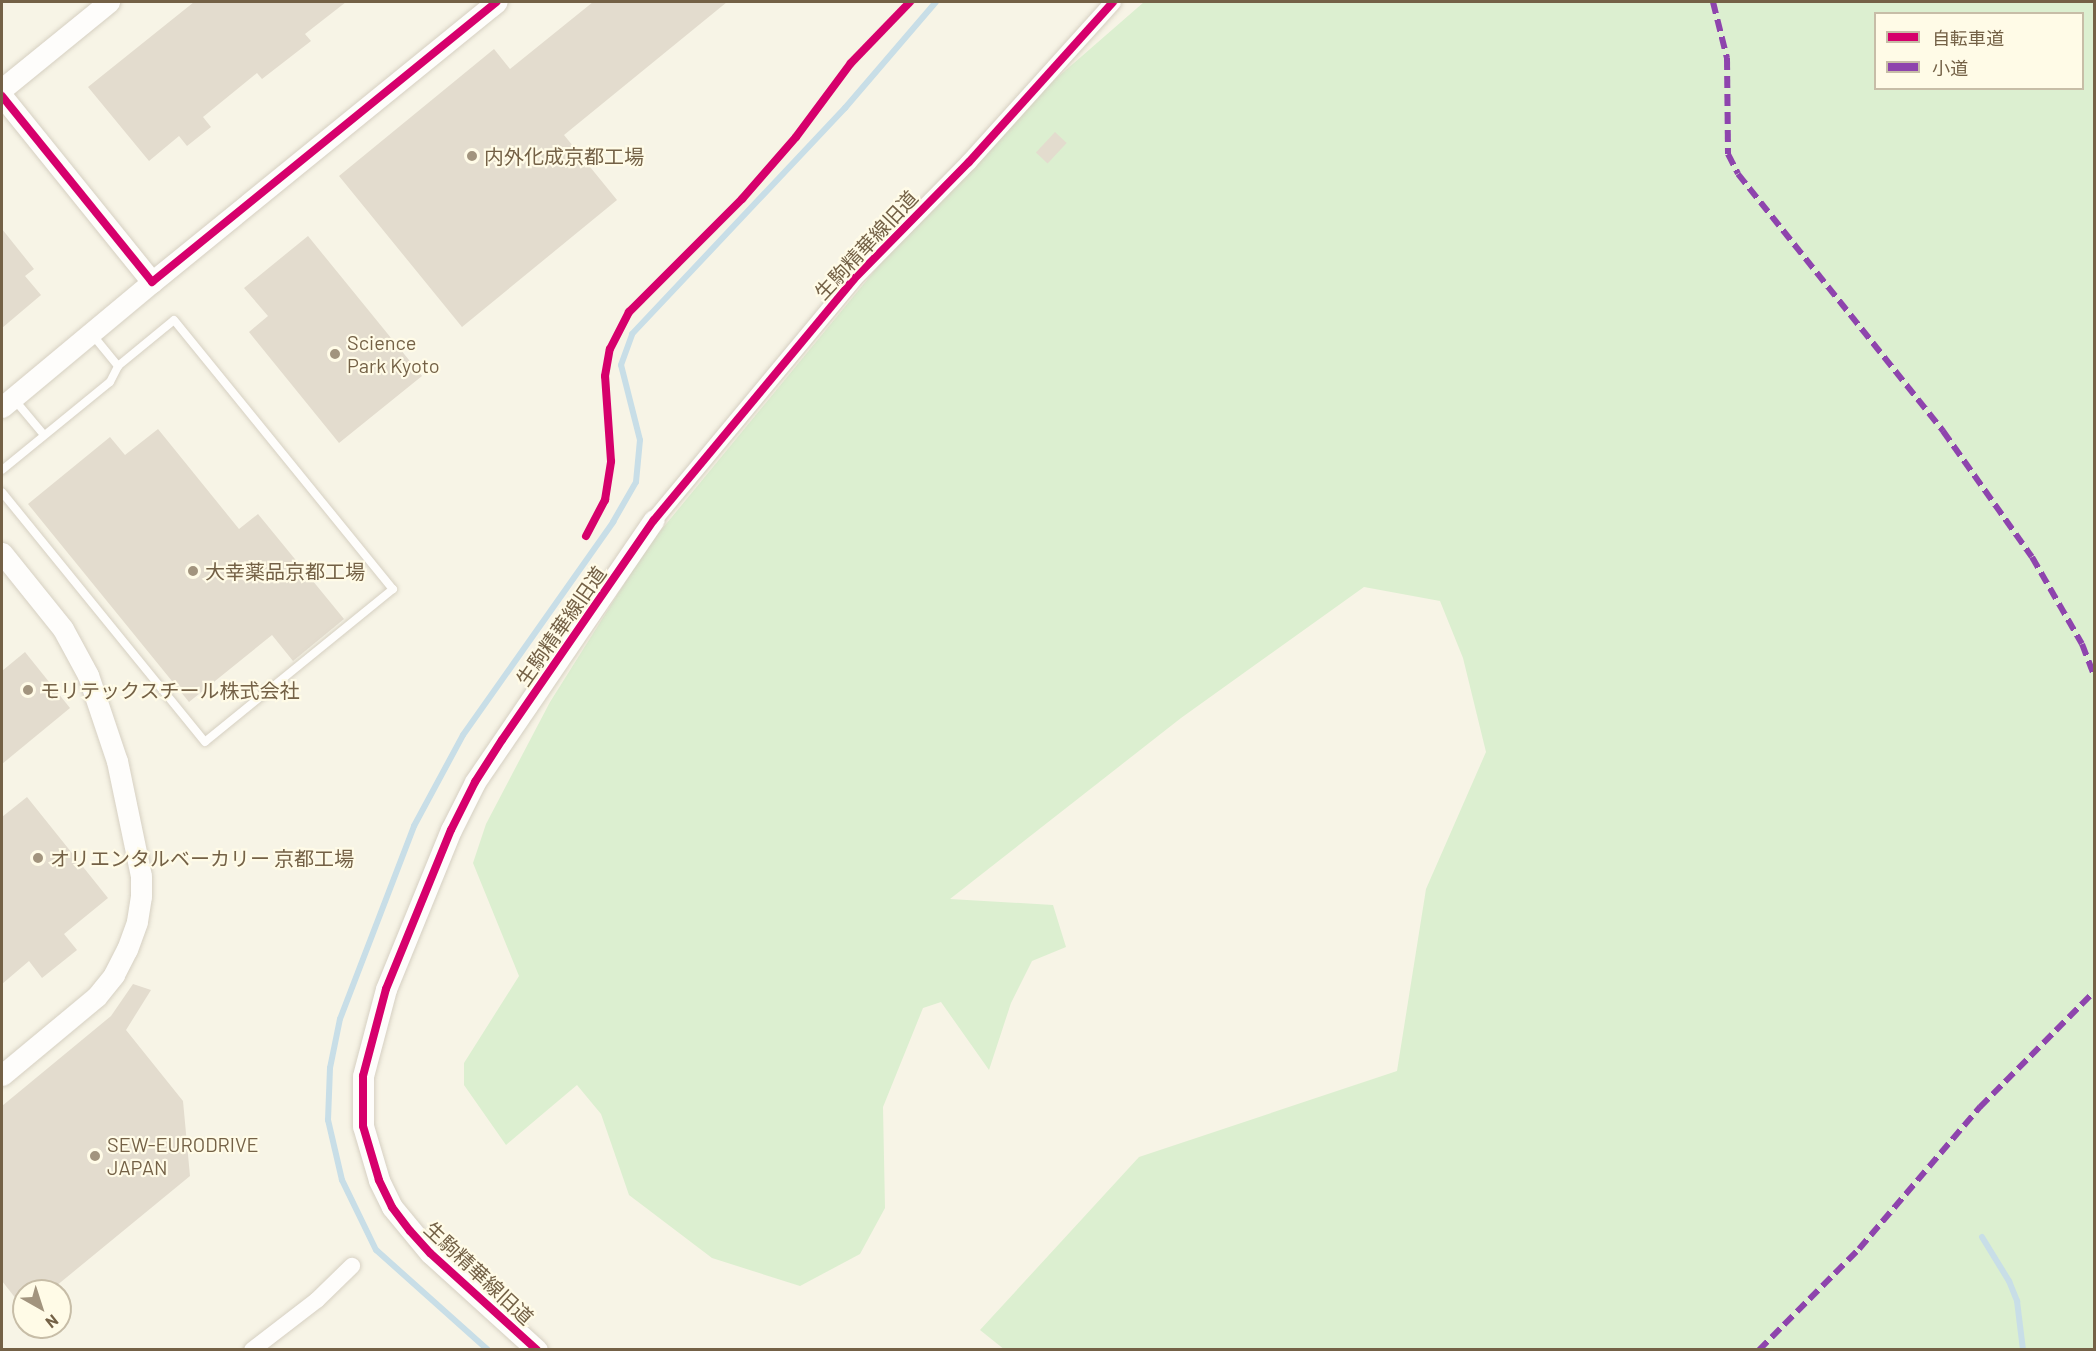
<!DOCTYPE html>
<meta charset="utf-8">
<style>
body{margin:0}
#map{position:relative;width:2096px;height:1351px;overflow:hidden;background:#f7f4e6;font-family:Barlow,"Noto Sans JP",sans-serif}
div>[style]{position:absolute}
.green>*{inset:0;background:#dcefd0}
.stream>*{height:6px;margin:-3px;padding:0 3px;transform-origin:3px;border-radius:3px;background:#c8dee7}
.building>*{inset:0;background:#e3dcce;transform-origin:0 0}
.roads{filter:drop-shadow(0 0 2px #d6d0c2) drop-shadow(0 0 2px #d6d0c2)}
.service>*{height:8px;margin:-4px;padding:0 4px;transform-origin:4px;border-radius:4px;background:#fefdfb}
.minor>*{height:16px;margin:-8px;padding:0 8px;transform-origin:8px;border-radius:8px;background:#fefdfb}
.tertiary>*{height:21px;margin:-10.5px;padding:0 10.5px;transform-origin:10.5px;border-radius:10.5px;background:#fefdfb}
.quiet>*{height:6px;margin-top:-3px;transform-origin:0;background:repeating-linear-gradient(90deg,#8e44ad 0 12px,transparent 0 18px)}
.cycleway>*{height:8px;margin:-4px;padding:0 4px;transform-origin:4px;border-radius:4px;background:#d6006c}
.dots>*{width:16px;height:16px;translate:-50% -50%;box-sizing:border-box;border:3px solid #fffbe7;border-radius:50%}
span{translate:-50% -50%;white-space:nowrap;text-align:center;line-height:1.15;-webkit-text-stroke:4.5px #fffbe7;paint-order:stroke}
.poi-label{font-size:20px;color:#746146}
.left{translate:0 -50%;text-align:left}
.street-label{font-size:20px;color:#746146}
.frame{position:absolute;inset:0;border:3px solid #746146;pointer-events:none}
.legend{position:absolute;left:1874px;top:12px;width:210px;height:78px;box-sizing:border-box;background:#fffbe7;border:2px solid #c7bda7;margin:0;padding:8px 10px;list-style:none;font-size:18px;color:#746146}
.legend li{display:flex;align-items:center;gap:12px;height:30px}
.legend b{width:30px;border:2px solid #c7bda7}
.north{position:absolute;left:12px;top:1279px;width:60px;height:60px;box-sizing:border-box;background:#fffbe7;border:2px solid #c7bda7;border-radius:50%;rotate:141deg;font-size:16px;font-weight:700;line-height:24px;text-align:center;color:#746146}
.north::after{content:'';display:block;margin:auto;width:21px;height:27px;background:#a2947e;clip-path:polygon(50% 0,100% 100%,50% 72%,0 100%)}
</style>
<div id="map">
<div class="green">
<i style="clip-path:polygon(evenodd,1144px 2px,2094px 2px,2094px 1349px,1005px 1350px,980px 1330px,1139px 1157px,1397px 1071px,1426px 889px,1486px 752px,1463px 658px,1440px 601px,1364px 587px,1181px 718px,950px 899px,1053px 905px,1066px 947px,1032px 961px,1011px 1003px,989px 1070px,941px 1002px,923px 1008px,883px 1107px,885px 1208px,860px 1254px,800px 1286px,712px 1258px,629px 1195px,601px 1114px,577px 1085px,506px 1145px,464px 1085px,464px 1063px,519px 976px,473px 863px,486px 824px,550px 702px,648px 546px,974px 150px,1144px 2px,1876px 14px,2082px 14px,2082px 88px,1876px 88px,1876px 14px)"></i>
</div>
<div class="stream">
<i style="left:1982px;top:1237px;width:52px;rotate:58.5deg"></i>
<i style="left:2009px;top:1281px;width:22px;rotate:68deg"></i>
<i style="left:2017px;top:1301px;width:49px;rotate:83deg"></i>
<i style="left:488px;top:1350px;width:150px;rotate:-138.2deg"></i>
<i style="left:376px;top:1250px;width:78px;rotate:-115.9deg"></i>
<i style="left:342px;top:1180px;width:62px;rotate:-103.1deg"></i>
<i style="left:328px;top:1120px;width:52px;rotate:-87.8deg"></i>
<i style="left:330px;top:1068px;width:50px;rotate:-78.5deg"></i>
<i style="left:340px;top:1019px;width:207px;rotate:-69deg"></i>
<i style="left:414px;top:826px;width:103px;rotate:-61.7deg"></i>
<i style="left:463px;top:735px;width:261px;rotate:-54.8deg"></i>
<i style="left:613px;top:522px;width:46px;rotate:-60.1deg"></i>
<i style="left:636px;top:482px;width:42px;rotate:-84.6deg"></i>
<i style="left:640px;top:440px;width:77px;rotate:-104.2deg"></i>
<i style="left:621px;top:365px;width:33px;rotate:-70deg"></i>
<i style="left:632px;top:334px;width:311px;rotate:-46.7deg"></i>
<i style="left:845px;top:108px;width:140px;rotate:-49.4deg"></i>
</div>
<div class="building">
<i style="clip-path:polygon(194px 2px,346px 2px,305px 34px,311px 41px,262px 79px,257px 73px,203px 117px,211px 127px,187px 146px,179px 136px,149px 161px,88px 87px)"></i>
<i style="clip-path:polygon(593px 2px,727px 2px,564px 135px,617px 200px,462px 327px,339px 176px,494px 49px,510px 69px)"></i>
<i style="left:1055px;top:132px;width:16px;height:28px;rotate:43deg"></i>
<i style="clip-path:polygon(2px 229px,34px 269px,25px 276px,41px 295px,2px 328px)"></i>
<i style="clip-path:polygon(308px 236px,422px 376px,339px 443px,249px 332px,268px 316px,244px 288px)"></i>
<i style="clip-path:polygon(158px 429px,239px 529px,258px 514px,344px 619px,293px 661px,272px 635px,189px 702px,28px 504px,110px 437px,125px 455px)"></i>
<i style="clip-path:polygon(25px 652px,70px 708px,2px 764px,2px 671px)"></i>
<i style="clip-path:polygon(27px 797px,108px 898px,64px 934px,77px 950px,42px 978px,29px 961px,2px 984px,2px 817px)"></i>
<i style="clip-path:polygon(133px 984px,151px 990px,126px 1030px,183px 1101px,190px 1176px,50px 1291px,24px 1291px,24px 1309px,2px 1281px,2px 1106px,111px 1016px)"></i>
</div>
<div class="roads">
<div class="service">
<i style="left:91px;top:333px;width:43px;rotate:50.7deg"></i>
<i style="left:13px;top:398px;width:48px;rotate:50deg"></i>
<i style="left:2px;top:470px;width:139px;rotate:-39.2deg"></i>
<i style="left:110px;top:382px;width:18px;rotate:-63deg"></i>
<i style="left:118px;top:366px;width:72px;rotate:-39.4deg"></i>
<i style="left:174px;top:320px;width:347px;rotate:50.9deg"></i>
<i style="left:393px;top:589px;width:242px;rotate:140.9deg"></i>
<i style="left:205px;top:742px;width:322px;rotate:-129.1deg"></i>
</div>
<div class="minor">
<i style="left:654px;top:520px;width:312px;rotate:-50.3deg"></i>
<i style="left:853px;top:280px;width:165px;rotate:-45.5deg"></i>
<i style="left:969px;top:162px;width:215px;rotate:-48deg"></i>
<i style="left:252px;top:1350px;width:82px;rotate:-37.6deg"></i>
<i style="left:317px;top:1300px;width:49px;rotate:-44.2deg"></i>
</div>
<div class="tertiary">
<i style="left:2px;top:89px;width:138px;rotate:-39.1deg"></i>
<i style="left:2px;top:96px;width:239px;rotate:51.1deg"></i>
<i style="left:152px;top:282px;width:444px;rotate:-39.1deg"></i>
<i style="left:2px;top:407px;width:195px;rotate:-39.8deg"></i>
<i style="left:2px;top:553px;width:97px;rotate:51.2deg"></i>
<i style="left:63px;top:629px;width:52px;rotate:61.5deg"></i>
<i style="left:88px;top:675px;width:91px;rotate:71.4deg"></i>
<i style="left:117px;top:761px;width:117px;rotate:78.2deg"></i>
<i style="left:141px;top:876px;width:20px;rotate:90deg"></i>
<i style="left:141px;top:896px;width:26px;rotate:99deg"></i>
<i style="left:137px;top:922px;width:29px;rotate:110deg"></i>
<i style="left:127px;top:949px;width:29px;rotate:117deg"></i>
<i style="left:114px;top:975px;width:28px;rotate:129deg"></i>
<i style="left:96px;top:997px;width:122px;rotate:140.3deg"></i>
<i style="left:537px;top:1350px;width:144px;rotate:-137.8deg"></i>
<i style="left:430px;top:1253px;width:60px;rotate:-129.6deg"></i>
<i style="left:392px;top:1207px;width:30px;rotate:-116deg"></i>
<i style="left:379px;top:1180px;width:56px;rotate:-106.5deg"></i>
<i style="left:363px;top:1126px;width:50px;rotate:-90deg"></i>
<i style="left:363px;top:1076px;width:90px;rotate:-75.2deg"></i>
<i style="left:386px;top:989px;width:172px;rotate:-67.8deg"></i>
<i style="left:451px;top:830px;width:54px;rotate:-63.4deg"></i>
<i style="left:475px;top:782px;width:317px;rotate:-55.7deg"></i>
</div>
</div>
<div class="quiet">
<i style="left:1713px;top:2px;width:58px;rotate:76deg"></i>
<i style="left:1727px;top:58px;width:96px;rotate:89.4deg"></i>
<i style="left:1728px;top:154px;width:22px;rotate:63deg"></i>
<i style="left:1738px;top:174px;width:329px;rotate:51.4deg"></i>
<i style="left:1943px;top:431px;width:154px;rotate:54.8deg"></i>
<i style="left:2032px;top:557px;width:100px;rotate:60.1deg"></i>
<i style="left:2082px;top:644px;width:34px;rotate:69deg"></i>
<i style="left:1759px;top:1350px;width:142px;rotate:-45.3deg"></i>
<i style="left:1859px;top:1249px;width:187px;rotate:-49.6deg"></i>
<i style="left:1980px;top:1107px;width:162px;rotate:-45.3deg"></i>
</div>
<div class="cycleway">
<i style="left:2px;top:96px;width:239px;rotate:51.1deg"></i>
<i style="left:152px;top:282px;width:444px;rotate:-39.1deg"></i>
<i style="left:586px;top:536px;width:41px;rotate:-62.2deg"></i>
<i style="left:605px;top:500px;width:39px;rotate:-81deg"></i>
<i style="left:611px;top:461px;width:85px;rotate:-94deg"></i>
<i style="left:605px;top:376px;width:27px;rotate:-80deg"></i>
<i style="left:610px;top:349px;width:42px;rotate:-62.8deg"></i>
<i style="left:629px;top:312px;width:160px;rotate:-45deg"></i>
<i style="left:742px;top:199px;width:82px;rotate:-48.9deg"></i>
<i style="left:796px;top:137px;width:92px;rotate:-53.4deg"></i>
<i style="left:851px;top:63px;width:85px;rotate:-46deg"></i>
<i style="left:537px;top:1350px;width:144px;rotate:-137.8deg"></i>
<i style="left:430px;top:1253px;width:30px;rotate:-132deg"></i>
<i style="left:410px;top:1231px;width:30px;rotate:-127deg"></i>
<i style="left:392px;top:1207px;width:30px;rotate:-116deg"></i>
<i style="left:379px;top:1180px;width:56px;rotate:-106.5deg"></i>
<i style="left:363px;top:1126px;width:50px;rotate:-90deg"></i>
<i style="left:363px;top:1076px;width:90px;rotate:-75.2deg"></i>
<i style="left:386px;top:989px;width:172px;rotate:-67.8deg"></i>
<i style="left:451px;top:830px;width:54px;rotate:-63.4deg"></i>
<i style="left:475px;top:782px;width:50px;rotate:-57.3deg"></i>
<i style="left:502px;top:740px;width:267px;rotate:-55.4deg"></i>
<i style="left:654px;top:520px;width:312px;rotate:-50.3deg"></i>
<i style="left:853px;top:280px;width:165px;rotate:-45.5deg"></i>
<i style="left:969px;top:162px;width:215px;rotate:-48deg"></i>
</div>
<div class="dots">
<i style="left:472px;top:156px;background:#a2947e"></i>
<i style="left:335px;top:354px;background:#a2947e"></i>
<i style="left:193px;top:571px;background:#a2947e"></i>
<i style="left:28px;top:690px;background:#a2947e"></i>
<i style="left:38px;top:858px;background:#a2947e"></i>
<i style="left:95px;top:1156px;background:#a2947e"></i>
</div>
<div class="poi-label">
<span class="left" style="left:484px;top:156px">内外化成京都工場</span>
<span class="left" style="left:347px;top:354px">Science<br>Park Kyoto</span>
<span class="left" style="left:205px;top:571px">大幸薬品京都工場</span>
<span class="left" style="left:40px;top:690px">モリテックスチール株式会社</span>
<span class="left" style="left:50px;top:858px">オリエンタルベーカリー 京都工場</span>
<span class="left" style="left:107px;top:1156px">SEW-EURODRIVE<br>JAPAN</span>
</div>
<div class="street-label">
<span style="left:866px;top:245px;rotate:-47deg">生駒精華線旧道</span>
<span style="left:561px;top:626px;rotate:-55deg">生駒精華線旧道</span>
<span style="left:479px;top:1273px;rotate:43deg">生駒精華線旧道</span>
</div>
<div class="frame"></div>
<ul class="legend">
<li><b style="height:8px;background:#d6006c"></b>自転車道</li>
<li><b style="height:8px;background:#8e44ad"></b>小道</li>
</ul>
<div class="north">N</div>
</div>
